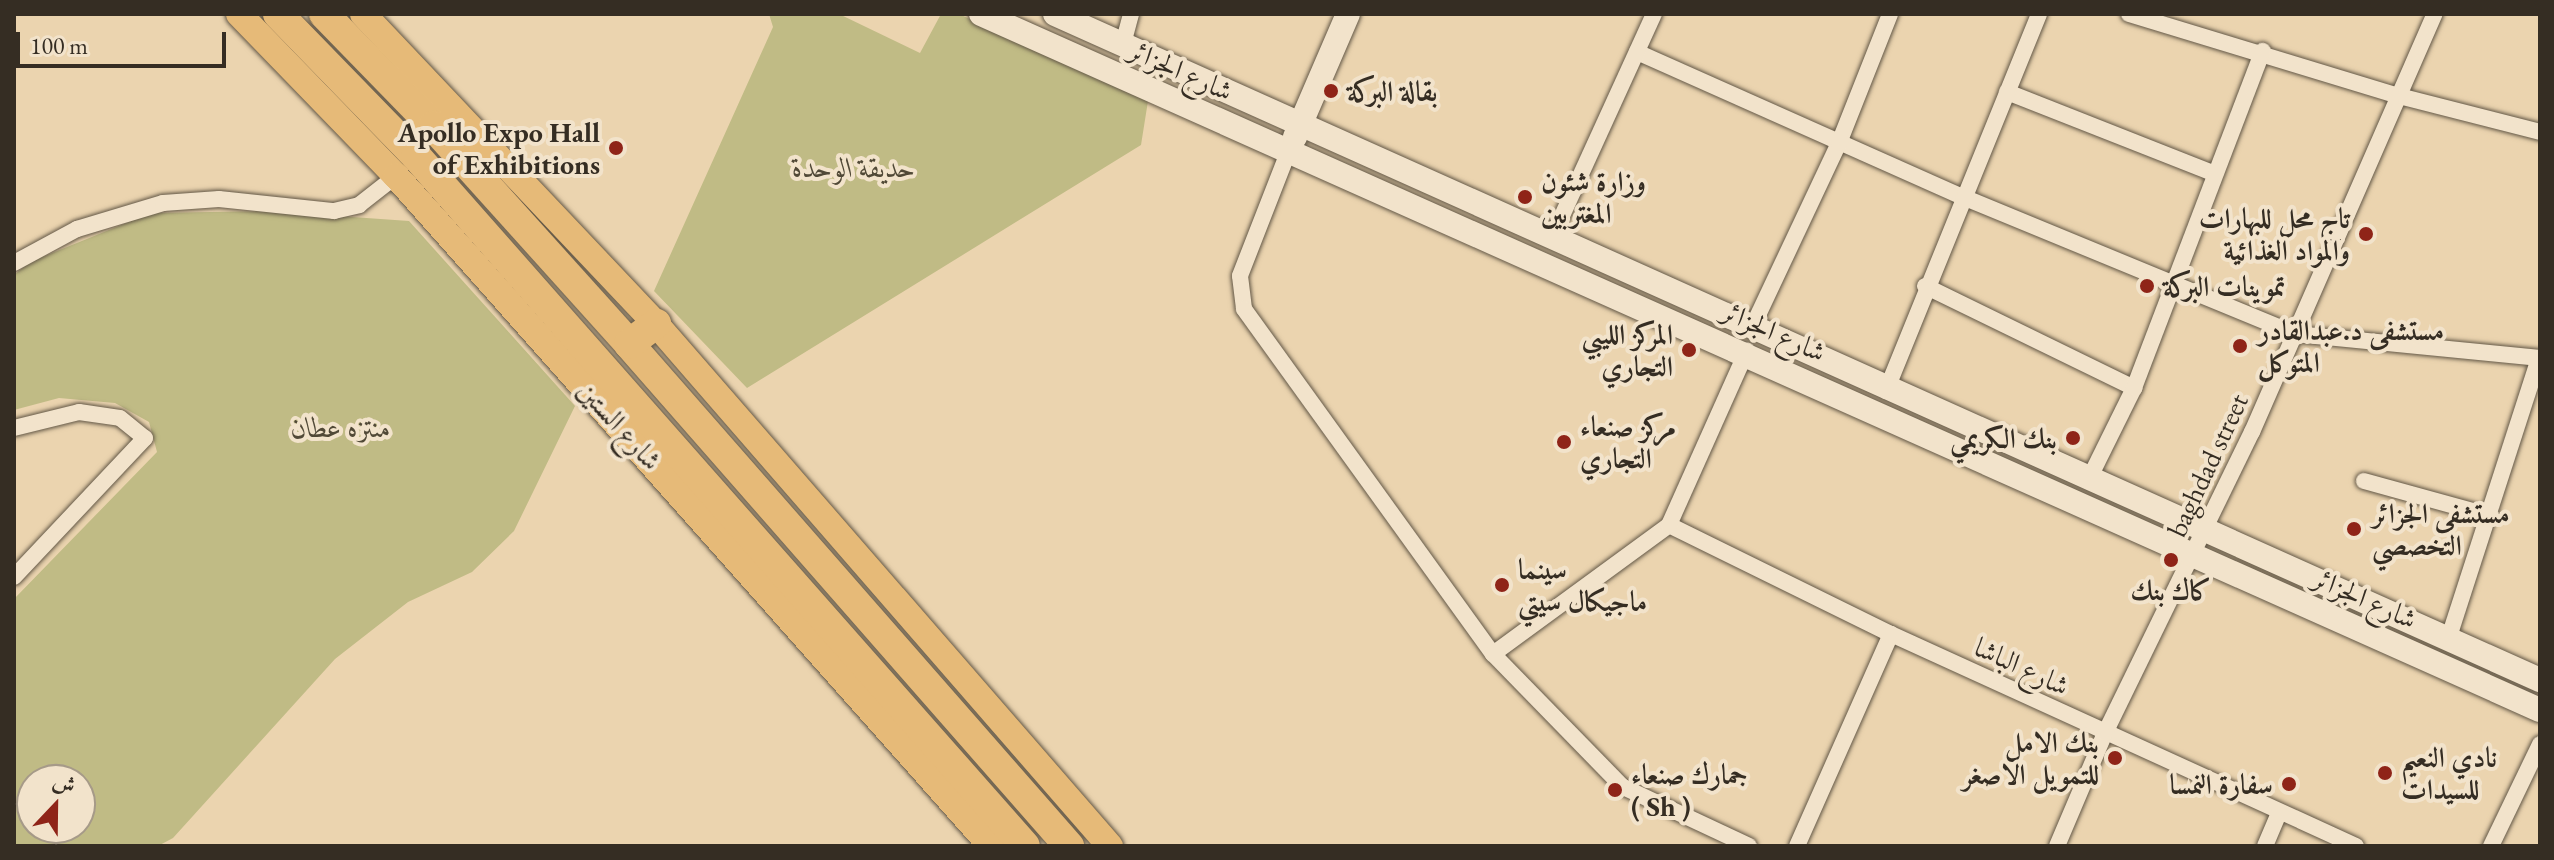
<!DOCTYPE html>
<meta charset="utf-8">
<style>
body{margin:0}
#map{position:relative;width:2554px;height:860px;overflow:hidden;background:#ebd4af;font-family:"EB Garamond",Amiri,serif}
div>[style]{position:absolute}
.green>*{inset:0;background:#c0bb85}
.roads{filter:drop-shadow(0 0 2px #625746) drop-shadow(0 0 2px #625746)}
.street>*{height:16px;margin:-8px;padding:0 8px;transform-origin:8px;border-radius:8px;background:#f2e3cb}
.secondary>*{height:24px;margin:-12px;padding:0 12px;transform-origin:12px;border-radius:12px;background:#f2e3cb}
.primary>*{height:26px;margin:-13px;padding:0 13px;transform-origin:13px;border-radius:13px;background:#e6ba78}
.highway>*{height:30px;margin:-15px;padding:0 15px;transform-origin:15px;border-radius:15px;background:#e6ba78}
.dots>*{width:22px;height:22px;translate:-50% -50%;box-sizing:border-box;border:4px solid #f2e3cb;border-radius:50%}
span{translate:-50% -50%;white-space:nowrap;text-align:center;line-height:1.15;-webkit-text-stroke:8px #f2e3cb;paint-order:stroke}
.street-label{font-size:28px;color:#352d23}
.poi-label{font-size:28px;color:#352d23;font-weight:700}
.left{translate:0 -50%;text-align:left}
.right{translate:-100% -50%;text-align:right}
.park-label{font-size:28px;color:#514937;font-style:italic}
.frame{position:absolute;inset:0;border:16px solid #352d23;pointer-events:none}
.north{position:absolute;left:16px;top:764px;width:80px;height:80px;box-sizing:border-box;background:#f2e3cb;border:2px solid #a69a88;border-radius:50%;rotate:22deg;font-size:22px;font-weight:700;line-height:32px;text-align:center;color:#352d23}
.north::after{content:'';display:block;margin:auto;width:28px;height:36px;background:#8f2418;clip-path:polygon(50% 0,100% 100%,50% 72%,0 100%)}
.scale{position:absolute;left:16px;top:32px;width:210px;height:36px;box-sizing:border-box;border:4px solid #352d23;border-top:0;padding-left:10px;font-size:24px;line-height:28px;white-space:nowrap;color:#352d23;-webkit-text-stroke:6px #f2e3cb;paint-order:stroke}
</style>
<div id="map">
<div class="green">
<i style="clip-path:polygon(769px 14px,839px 14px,920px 53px,941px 14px,959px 14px,1148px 101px,1141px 145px,747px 388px,654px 291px,773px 27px)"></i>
<i style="clip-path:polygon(evenodd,267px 211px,409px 221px,575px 406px,514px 531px,472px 572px,408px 602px,335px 659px,173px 838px,158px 846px,14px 846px,14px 599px,157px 452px,149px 422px,115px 403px,59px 398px,14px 410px,14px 275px,30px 262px,151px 213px,267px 211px,32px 780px,80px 780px,80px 828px,32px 828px,32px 780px)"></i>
</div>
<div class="roads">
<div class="street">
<i style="left:2129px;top:14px;width:282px;rotate:16.9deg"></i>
<i style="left:2399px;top:96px;width:146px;rotate:14.3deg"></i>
<i style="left:1123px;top:44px;width:31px;rotate:-75deg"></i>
<i style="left:1637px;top:52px;width:357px;rotate:24deg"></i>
<i style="left:1963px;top:197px;width:360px;rotate:22.4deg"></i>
<i style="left:2296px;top:334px;width:245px;rotate:5.6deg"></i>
<i style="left:2007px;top:92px;width:221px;rotate:21.5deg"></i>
<i style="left:1289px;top:150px;width:135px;rotate:111.3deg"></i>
<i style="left:1240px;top:276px;width:33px;rotate:83deg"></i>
<i style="left:1244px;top:309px;width:425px;rotate:54.2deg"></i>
<i style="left:1493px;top:654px;width:186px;rotate:45.7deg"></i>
<i style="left:1623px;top:787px;width:139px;rotate:25.1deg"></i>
<i style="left:1551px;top:240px;width:248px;rotate:-65.5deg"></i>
<i style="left:14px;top:263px;width:72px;rotate:-28.4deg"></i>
<i style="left:77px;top:229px;width:90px;rotate:-16.8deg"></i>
<i style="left:163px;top:203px;width:56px;rotate:-4.1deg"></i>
<i style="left:219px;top:199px;width:116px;rotate:6deg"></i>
<i style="left:334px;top:211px;width:26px;rotate:-13deg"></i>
<i style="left:359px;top:205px;width:47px;rotate:-38.1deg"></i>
<i style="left:1925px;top:286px;width:233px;rotate:26deg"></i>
<i style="left:1751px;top:330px;width:207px;rotate:-64.8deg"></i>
<i style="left:1839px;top:143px;width:139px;rotate:-68.4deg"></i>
<i style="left:1886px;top:391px;width:407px;rotate:-67.9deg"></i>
<i style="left:14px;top:428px;width:67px;rotate:-13.8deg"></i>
<i style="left:79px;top:412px;width:41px;rotate:8.3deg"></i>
<i style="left:120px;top:418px;width:32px;rotate:39deg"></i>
<i style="left:145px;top:438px;width:191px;rotate:133.3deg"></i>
<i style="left:2088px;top:481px;width:104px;rotate:-63.7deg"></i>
<i style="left:2134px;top:388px;width:361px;rotate:-69.1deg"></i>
<i style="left:2364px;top:481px;width:132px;rotate:15.4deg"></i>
<i style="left:1669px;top:525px;width:247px;rotate:26.2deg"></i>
<i style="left:1891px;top:634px;width:511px;rotate:24.51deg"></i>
<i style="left:2448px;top:640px;width:296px;rotate:-72.1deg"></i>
<i style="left:1493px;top:654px;width:218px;rotate:-36.2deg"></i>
<i style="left:1669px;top:525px;width:191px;rotate:-65.9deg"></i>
<i style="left:1797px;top:846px;width:232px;rotate:-66.1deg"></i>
<i style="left:2057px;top:846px;width:123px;rotate:-67deg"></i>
<i style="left:2105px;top:733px;width:335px;rotate:-64deg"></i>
<i style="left:2252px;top:432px;width:456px;rotate:-66.4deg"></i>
<i style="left:2265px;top:846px;width:36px;rotate:-67deg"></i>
<i style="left:2491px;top:846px;width:113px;rotate:-64.3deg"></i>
</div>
<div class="secondary">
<i style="left:981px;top:14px;width:1707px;rotate:24.06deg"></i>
<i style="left:1055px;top:14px;width:1628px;rotate:24.16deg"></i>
<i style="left:1295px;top:137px;width:134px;rotate:-66.7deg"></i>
</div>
<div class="primary">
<i style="left:239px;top:14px;width:226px;rotate:45.9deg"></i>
<i style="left:396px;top:176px;width:896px;rotate:48.39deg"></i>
<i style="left:363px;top:14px;width:427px;rotate:46.6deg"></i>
<i style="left:656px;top:324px;width:692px;rotate:48.99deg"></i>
</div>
<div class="highway">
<i style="left:278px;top:14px;width:198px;rotate:45.8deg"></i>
<i style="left:416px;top:156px;width:920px;rotate:48.57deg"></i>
<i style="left:324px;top:14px;width:156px;rotate:45.8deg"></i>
<i style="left:433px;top:126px;width:293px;rotate:48deg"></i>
<i style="left:629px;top:344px;width:668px;rotate:48.77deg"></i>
<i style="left:629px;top:344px;width:34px;rotate:-37deg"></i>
</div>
</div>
<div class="dots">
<i style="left:1331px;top:91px;background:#8f2418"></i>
<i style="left:616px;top:148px;background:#8f2418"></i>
<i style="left:1525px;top:197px;background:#8f2418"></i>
<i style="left:2366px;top:234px;background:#8f2418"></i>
<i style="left:2147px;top:286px;background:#8f2418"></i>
<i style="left:2240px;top:346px;background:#8f2418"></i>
<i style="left:1689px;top:350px;background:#8f2418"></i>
<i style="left:2073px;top:438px;background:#8f2418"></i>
<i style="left:1564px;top:442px;background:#8f2418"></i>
<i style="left:2354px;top:529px;background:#8f2418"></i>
<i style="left:2171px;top:560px;background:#8f2418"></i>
<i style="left:1502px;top:585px;background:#8f2418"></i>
<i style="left:2115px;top:758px;background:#8f2418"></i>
<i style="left:2385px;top:773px;background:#8f2418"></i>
<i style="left:2289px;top:784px;background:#8f2418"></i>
<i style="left:1615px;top:790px;background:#8f2418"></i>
</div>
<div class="street-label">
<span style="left:1181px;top:70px;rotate:24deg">شارع الجزائر</span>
<span style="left:1774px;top:331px;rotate:24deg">شارع الجزائر</span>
<span style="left:620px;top:425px;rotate:48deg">شارع الستين</span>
<span style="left:2207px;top:465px;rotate:-65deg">baghdad street</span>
<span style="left:2365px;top:598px;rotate:24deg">شارع الجزائر</span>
<span style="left:2022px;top:666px;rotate:25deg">شارع الباشا</span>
</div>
<div class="poi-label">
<span class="left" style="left:1347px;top:91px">بقالة البركة</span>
<span class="right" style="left:600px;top:148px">Apollo Expo Hall<br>of Exhibitions</span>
<span class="left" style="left:1541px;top:197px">وزارة شئون<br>المغتربين</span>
<span class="right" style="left:2350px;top:234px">تاج محل للبهارات<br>والمواد الغذائية</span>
<span class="left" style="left:2163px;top:286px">تموينات البركة</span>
<span class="left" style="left:2258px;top:346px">مستشفى د.عبدالقادر<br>المتوكل</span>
<span class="right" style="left:1673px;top:350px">المركز الليبي<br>التجاري</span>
<span class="left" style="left:1580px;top:442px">مركز صنعاء<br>التجاري</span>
<span class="right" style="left:2057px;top:438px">بنك الكريمي</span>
<span class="left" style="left:2372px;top:529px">مستشفى الجزائر<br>التخصصي</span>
<span class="left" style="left:1518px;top:585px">سينما<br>ماجيكال سيتي</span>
<span style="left:2171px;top:590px">كاك بنك</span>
<span class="right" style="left:2099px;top:758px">بنك الامل<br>للتمويل الاصغر</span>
<span class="left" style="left:2401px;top:773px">نادي النعيم<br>للسيدات</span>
<span class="left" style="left:1631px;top:790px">جمارك صنعاء<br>( Sh )</span>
<span class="right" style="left:2273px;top:784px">سفارة النمسا</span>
</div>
<div class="park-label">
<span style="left:854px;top:167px">حديقة الوحدة</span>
<span style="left:341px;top:427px">منتزه عطان</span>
</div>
<div class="frame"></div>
<div class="north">ش</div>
<div class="scale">100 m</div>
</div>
